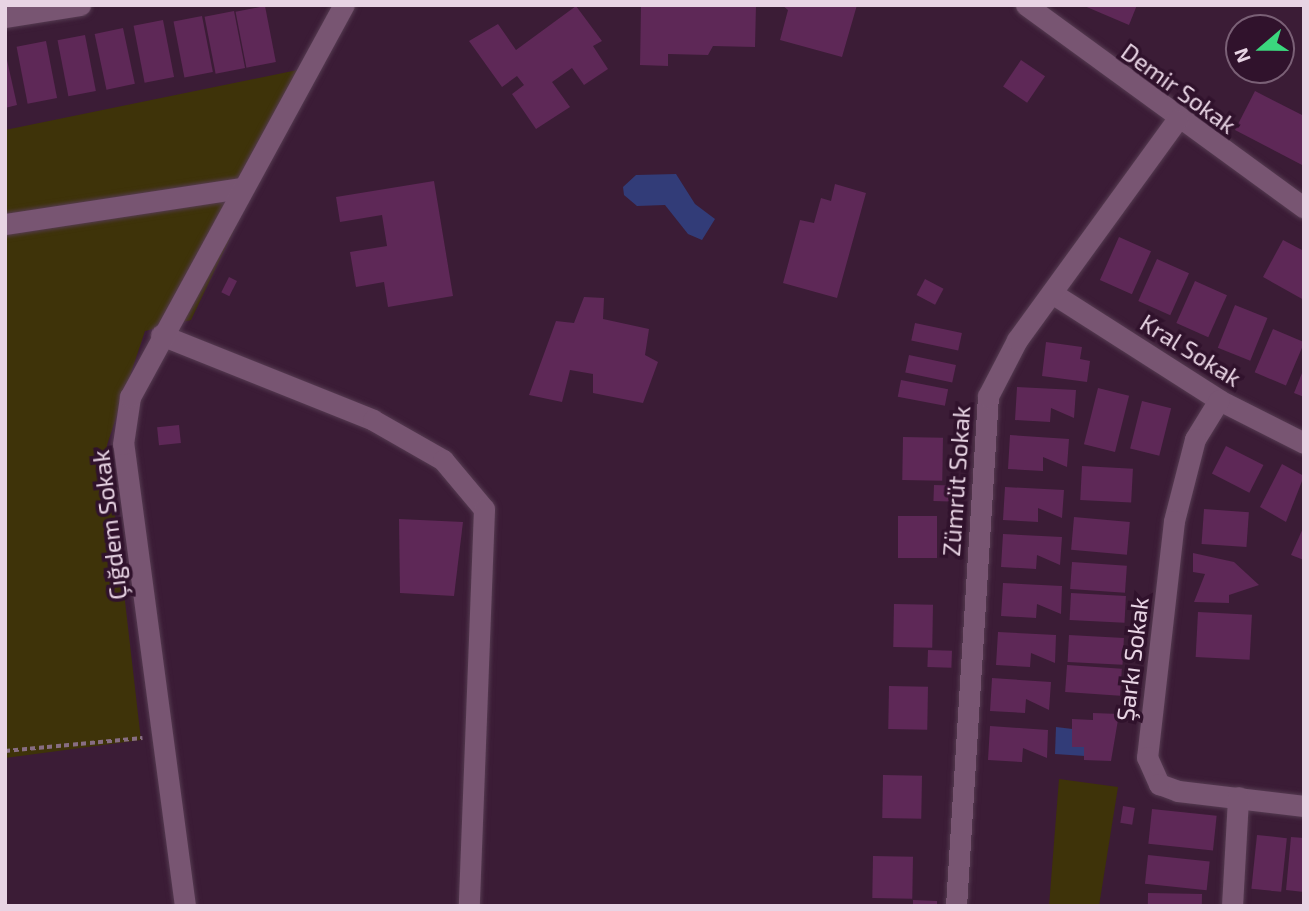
<!DOCTYPE html>
<meta charset="utf-8">
<style>
body{margin:0}
#map{position:relative;width:1309px;height:911px;overflow:hidden;background:#3b1c36;font-family:"Exo 2",sans-serif}
div>[style]{position:absolute}
.green>*{inset:0;background:#3e3309}
.water>*{inset:0;background:#323c78}
.building>*{inset:0;background:#5e2857;transform-origin:0 0}
.path>*{height:3.5px;margin-top:-1.75px;transform-origin:0;background:repeating-linear-gradient(90deg,#876d82 0 5px,transparent 0 8.5px)}
.roads{filter:drop-shadow(0 0 2px #553b51) drop-shadow(0 0 2px #553b51)}
.minor>*{height:21px;margin:-10.5px;padding:0 10.5px;transform-origin:10.5px;border-radius:10.5px;background:#785572}
span{translate:-50% -50%;white-space:nowrap;text-align:center;line-height:1.15;-webkit-text-stroke:7px #30122c;paint-order:stroke}
.street-label{font-size:24px;color:#e8d4e4}
.frame{position:absolute;inset:0;border:7px solid #e8d4e4;pointer-events:none}
.north{position:absolute;left:1225px;top:14px;width:70px;height:70px;box-sizing:border-box;background:#30122c;border:2px solid #7a6076;border-radius:50%;rotate:250deg;font-size:19px;font-weight:700;line-height:28px;text-align:center;color:#e8d4e4}
.north::after{content:'';display:block;margin:auto;width:24px;height:32px;background:#3bd77e;clip-path:polygon(50% 0,100% 100%,50% 72%,0 100%)}
</style>
<div id="map">
<div class="green">
<i style="clip-path:polygon(312px 67px,191px 320px,145px 331px,107px 445px,141px 740px,5px 758px,5px 130px)"></i>
<i style="clip-path:polygon(1059px 779px,1118px 787px,1099px 906px,1049px 906px)"></i>
</div>
<div class="water">
<i style="clip-path:polygon(676px 174px,695px 204px,715px 219px,702px 240px,688px 234px,665px 205px,637px 206px,624px 195px,623px 187px,636px 175px)"></i>
<i style="clip-path:polygon(1056px 727px,1081px 730px,1101px 747px,1100px 757px,1055px 754px)"></i>
</div>
<div class="building">
<i style="clip-path:polygon(756px 5px,755px 47px,713px 46px,708px 55px,668px 54px,668px 66px,640px 65px,641px 6px)"></i>
<i style="clip-path:polygon(782px 5px,857px 5px,842px 57px,780px 40px,788px 10px)"></i>
<i style="clip-path:polygon(1082px 5px,1137px 5px,1129px 25px)"></i>
<i style="left:265px;top:6px;width:57px;height:30px;rotate:79deg"></i>
<i style="clip-path:polygon(576px 6px,602px 41px,593px 46px,608px 69px,584px 85px,572px 68px,552px 82px,570px 107px,536px 129px,512px 94px,524px 85px,517px 76px,502px 87px,469px 41px,498px 24px,516px 50px)"></i>
<i style="left:234px;top:11px;width:58px;height:30px;rotate:79deg"></i>
<i style="left:202px;top:16px;width:57px;height:29px;rotate:79deg"></i>
<i style="left:163px;top:20px;width:58px;height:30px;rotate:79deg"></i>
<i style="left:123px;top:28px;width:57px;height:29px;rotate:78deg"></i>
<i style="left:85px;top:35px;width:57px;height:28px;rotate:79deg"></i>
<i style="left:46px;top:41px;width:58px;height:30px;rotate:79deg"></i>
<i style="clip-path:polygon(5px 51px,17px 105px,5px 108px)"></i>
<i style="left:1021px;top:60px;width:29px;height:32px;rotate:34deg"></i>
<i style="clip-path:polygon(1255px 91px,1304px 116px,1304px 166px,1235px 130px)"></i>
<i style="clip-path:polygon(434px 181px,453px 296px,388px 307px,384px 282px,356px 287px,350px 252px,387px 246px,382px 215px,340px 222px,336px 197px)"></i>
<i style="clip-path:polygon(835px 184px,866px 193px,837px 298px,783px 283px,800px 220px,814px 223px,821px 198px,831px 201px)"></i>
<i style="left:1119px;top:237px;width:35px;height:47px;rotate:24deg"></i>
<i style="clip-path:polygon(1283px 240px,1304px 251px,1304px 300px,1263px 277px)"></i>
<i style="left:1157px;top:259px;width:35px;height:46px;rotate:24deg"></i>
<i style="left:229px;top:277px;width:9px;height:17px;rotate:27deg"></i>
<i style="left:925px;top:279px;width:21px;height:18px;rotate:28deg"></i>
<i style="left:1195px;top:281px;width:35px;height:46px;rotate:24deg"></i>
<i style="clip-path:polygon(584px 297px,604px 298px,603px 319px,649px 329px,645px 355px,658px 362px,643px 403px,593px 393px,593px 374px,570px 370px,562px 402px,529px 395px,556px 321px,574px 323px)"></i>
<i style="left:1235px;top:305px;width:35px;height:46px;rotate:22deg"></i>
<i style="left:915px;top:323px;width:48px;height:18px;rotate:12deg"></i>
<i style="left:1273px;top:329px;width:34px;height:47px;rotate:23deg"></i>
<i style="clip-path:polygon(1046px 342px,1082px 347px,1080px 359px,1090px 361px,1087px 382px,1042px 376px)"></i>
<i style="left:909px;top:355px;width:48px;height:18px;rotate:12deg"></i>
<i style="clip-path:polygon(1304px 368px,1304px 397px,1294px 393px)"></i>
<i style="left:901px;top:380px;width:48px;height:17px;rotate:11deg"></i>
<i style="clip-path:polygon(1017px 387px,1076px 390px,1074px 418px,1051px 408px,1050px 422px,1015px 420px)"></i>
<i style="left:1098px;top:388px;width:32px;height:58px;rotate:14deg"></i>
<i style="left:1142px;top:401px;width:30px;height:49px;rotate:14deg"></i>
<i style="left:179px;top:425px;width:18px;height:22px;rotate:84deg"></i>
<i style="clip-path:polygon(1010px 435px,1069px 439px,1067px 467px,1043px 457px,1043px 471px,1008px 469px)"></i>
<i style="left:903px;top:437px;width:40px;height:43px;rotate:1deg"></i>
<i style="left:1226px;top:446px;width:42px;height:31px;rotate:27deg"></i>
<i style="clip-path:polygon(1282px 464px,1304px 476px,1286px 522px,1260px 507px)"></i>
<i style="left:1082px;top:466px;width:51px;height:34px;rotate:3deg"></i>
<i style="left:934px;top:485px;width:24px;height:16px;rotate:2deg"></i>
<i style="clip-path:polygon(1005px 487px,1064px 490px,1062px 518px,1038px 508px,1038px 522px,1003px 520px)"></i>
<i style="left:1204px;top:509px;width:45px;height:35px;rotate:4deg"></i>
<i style="left:898px;top:516px;width:39px;height:42px"></i>
<i style="left:1074px;top:517px;width:56px;height:33px;rotate:5deg"></i>
<i style="clip-path:polygon(399px 519px,463px 522px,454px 596px,400px 593px)"></i>
<i style="clip-path:polygon(1304px 526px,1304px 560px,1291px 555px)"></i>
<i style="clip-path:polygon(1003px 534px,1062px 537px,1060px 565px,1037px 555px,1036px 569px,1001px 567px)"></i>
<i style="clip-path:polygon(1193px 553px,1234px 562px,1259px 585px,1229px 595px,1229px 603px,1194px 602px,1205px 574px,1193px 572px)"></i>
<i style="left:1072px;top:562px;width:55px;height:27px;rotate:4deg"></i>
<i style="clip-path:polygon(1003px 583px,1062px 586px,1061px 614px,1037px 604px,1036px 618px,1001px 616px)"></i>
<i style="left:1071px;top:593px;width:55px;height:27px;rotate:3deg"></i>
<i style="left:894px;top:604px;width:39px;height:43px;rotate:1deg"></i>
<i style="left:1198px;top:612px;width:54px;height:45px;rotate:3deg"></i>
<i style="clip-path:polygon(998px 632px,1056px 635px,1055px 663px,1031px 653px,1030px 667px,996px 665px)"></i>
<i style="left:1069px;top:635px;width:55px;height:27px;rotate:3deg"></i>
<i style="left:928px;top:650px;width:24px;height:17px;rotate:2deg"></i>
<i style="left:1067px;top:665px;width:55px;height:27px;rotate:4deg"></i>
<i style="clip-path:polygon(992px 678px,1051px 682px,1049px 710px,1026px 699px,1025px 713px,990px 711px)"></i>
<i style="left:889px;top:686px;width:39px;height:43px;rotate:1deg"></i>
<i style="clip-path:polygon(1093px 713px,1119px 714px,1111px 761px,1084px 760px,1084px 747px,1072px 747px,1072px 719px,1093px 720px)"></i>
<i style="clip-path:polygon(990px 726px,1048px 730px,1047px 758px,1023px 748px,1022px 762px,988px 760px)"></i>
<i style="left:883px;top:775px;width:39px;height:43px;rotate:1deg"></i>
<i style="left:1123px;top:806px;width:12px;height:17px;rotate:9deg"></i>
<i style="left:1152px;top:809px;width:65px;height:35px;rotate:6deg"></i>
<i style="left:1257px;top:835px;width:30px;height:54px;rotate:6deg"></i>
<i style="clip-path:polygon(1291px 837px,1304px 838px,1304px 892px,1286px 890px)"></i>
<i style="left:1148px;top:855px;width:62px;height:29px;rotate:6deg"></i>
<i style="left:873px;top:856px;width:40px;height:42px;rotate:1deg"></i>
<i style="left:1148px;top:893px;width:54px;height:13px;rotate:1deg"></i>
<i style="clip-path:polygon(913px 900px,937px 901px,937px 906px,913px 906px)"></i>
</div>
<div class="path">
<i style="left:5px;top:751px;width:138px;rotate:-5.4deg"></i>
</div>
<div class="roads">
<div class="minor">
<i style="left:1026px;top:5px;width:344px;rotate:36.1deg"></i>
<i style="left:5px;top:17px;width:76px;rotate:-9.1deg"></i>
<i style="left:5px;top:224px;width:239px;rotate:-8.7deg"></i>
<i style="left:1055px;top:295px;width:195px;rotate:32.6deg"></i>
<i style="left:1219px;top:400px;width:95px;rotate:26.8deg"></i>
<i style="left:161px;top:335px;width:228px;rotate:21.8deg"></i>
<i style="left:373px;top:420px;width:81px;rotate:29.7deg"></i>
<i style="left:443px;top:460px;width:64px;rotate:50.1deg"></i>
<i style="left:484px;top:509px;width:397px;rotate:92.2deg"></i>
<i style="left:1219px;top:400px;width:46px;rotate:121.6deg"></i>
<i style="left:1195px;top:439px;width:85px;rotate:104.4deg"></i>
<i style="left:1174px;top:521px;width:238px;rotate:96.5deg"></i>
<i style="left:1147px;top:757px;width:30px;rotate:66deg"></i>
<i style="left:1159px;top:784px;width:20px;rotate:20deg"></i>
<i style="left:1178px;top:791px;width:127px;rotate:6.8deg"></i>
<i style="left:185px;top:906px;width:466px;rotate:-97.6deg"></i>
<i style="left:123px;top:444px;width:48px;rotate:-81.5deg"></i>
<i style="left:130px;top:397px;width:447px;rotate:-61.4deg"></i>
<i style="left:956px;top:906px;width:511px;rotate:-86.41deg"></i>
<i style="left:988px;top:396px;width:63px;rotate:-62.6deg"></i>
<i style="left:1017px;top:340px;width:272px;rotate:-54deg"></i>
<i style="left:1232px;top:906px;width:109px;rotate:-86.8deg"></i>
</div>
</div>
<div class="street-label">
<span style="left:1179px;top:88px;rotate:36deg">Demir Sokak</span>
<span style="left:1191px;top:350px;rotate:32deg">Kral Sokak</span>
<span style="left:956px;top:481px;rotate:-86deg">Zümrüt Sokak</span>
<span style="left:109px;top:525px;rotate:-97deg">Çığdem Sokak</span>
<span style="left:1132px;top:659px;rotate:-83deg">Şarkı Sokak</span>
</div>
<div class="frame"></div>
<div class="north">N</div>
</div>
